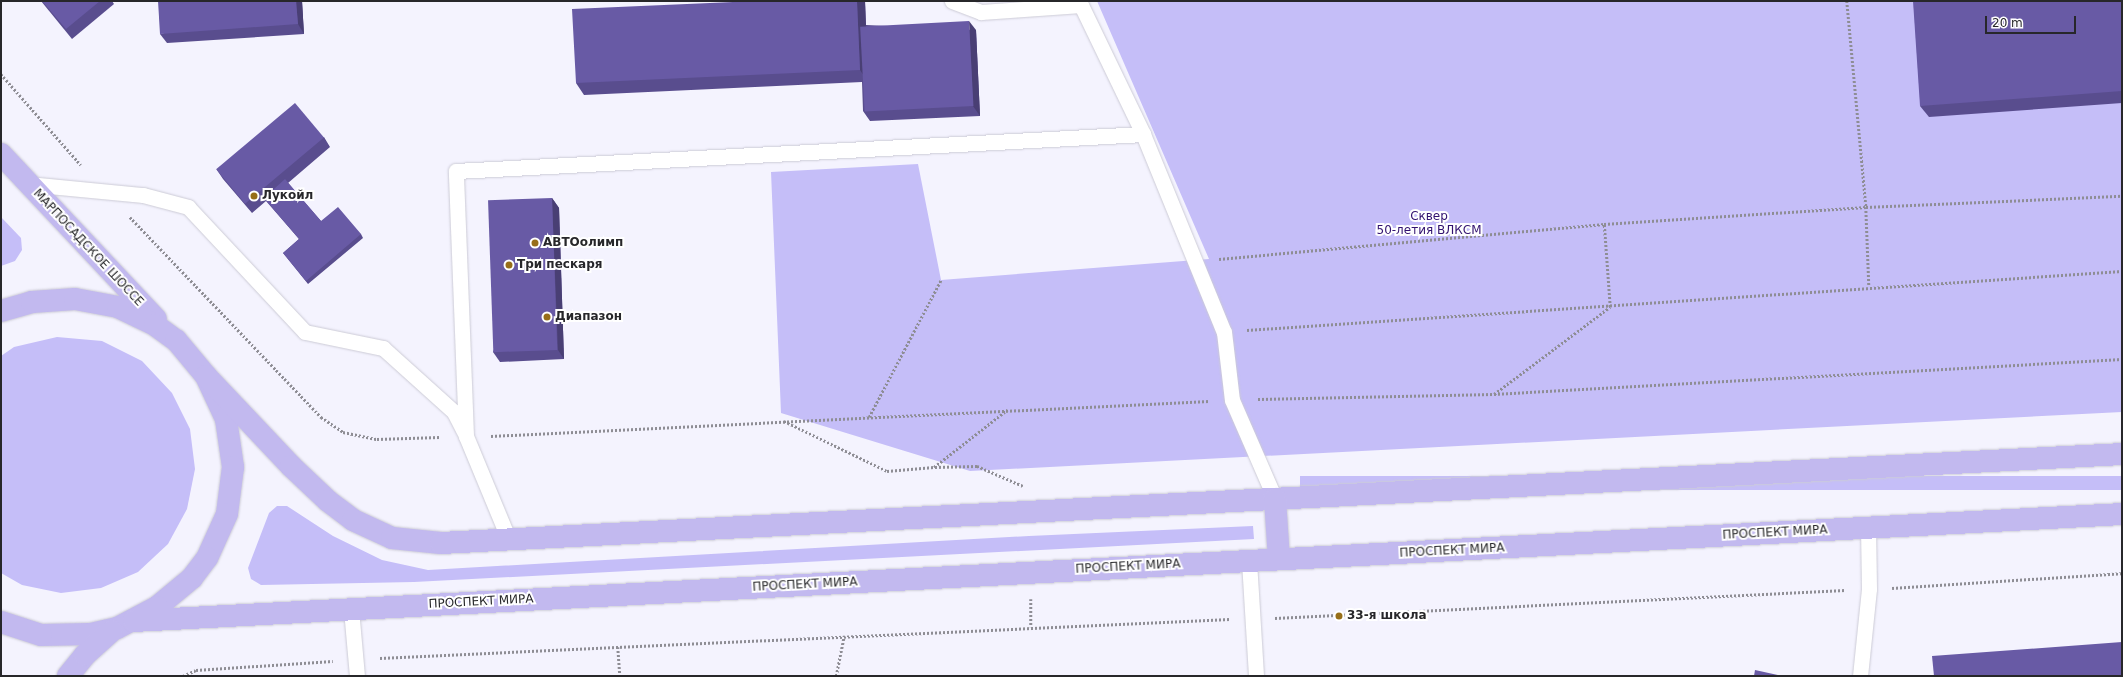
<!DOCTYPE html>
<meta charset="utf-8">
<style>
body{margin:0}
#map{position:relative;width:2123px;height:677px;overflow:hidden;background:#f4f3fe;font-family:"DejaVu Sans",sans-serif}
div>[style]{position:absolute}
.green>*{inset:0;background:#c5bef8;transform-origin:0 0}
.path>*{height:2.5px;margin-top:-1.25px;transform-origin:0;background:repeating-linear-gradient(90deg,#8e8d94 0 2px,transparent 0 4px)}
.roads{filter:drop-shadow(0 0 1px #cccbd6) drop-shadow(0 0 1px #cccbd6)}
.lane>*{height:15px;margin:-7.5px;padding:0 7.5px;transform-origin:7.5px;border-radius:7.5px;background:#fff}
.primary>*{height:22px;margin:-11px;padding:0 11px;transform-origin:11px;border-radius:11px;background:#c2b9ef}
.wall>*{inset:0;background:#594d8e}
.shaded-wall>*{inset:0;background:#493f74}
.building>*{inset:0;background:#685aa5;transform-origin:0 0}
.dots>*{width:11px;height:11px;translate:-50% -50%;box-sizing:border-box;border:2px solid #fff;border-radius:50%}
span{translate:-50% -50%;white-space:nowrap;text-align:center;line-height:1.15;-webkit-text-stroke:4px #fff;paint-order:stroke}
.poi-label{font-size:12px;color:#27272a;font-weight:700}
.left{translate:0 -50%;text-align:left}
.park-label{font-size:12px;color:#31116f}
.street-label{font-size:12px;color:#27272a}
.frame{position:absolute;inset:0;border:2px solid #27272a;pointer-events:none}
.scale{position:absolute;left:1985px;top:16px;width:91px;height:18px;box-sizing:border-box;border:2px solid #27272a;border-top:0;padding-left:5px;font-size:12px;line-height:14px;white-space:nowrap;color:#27272a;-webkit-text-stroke:3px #fff;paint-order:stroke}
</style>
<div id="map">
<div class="green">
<i style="clip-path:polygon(1097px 1px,1920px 1px,2122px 103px,2122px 412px,970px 471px,781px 413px,771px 172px,918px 164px,941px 280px,1209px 259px)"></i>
<i style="clip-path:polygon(1px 217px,21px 238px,22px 250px,15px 261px,1px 266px)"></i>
<i style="clip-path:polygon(57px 337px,102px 341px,142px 361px,172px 393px,190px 429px,195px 469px,187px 509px,168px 544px,138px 572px,101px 588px,61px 593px,22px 585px,1px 573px,1px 356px,14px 347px)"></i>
<i style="left:2122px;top:476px;width:14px;height:822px;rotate:90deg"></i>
<i style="clip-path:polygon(277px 506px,287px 506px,333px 536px,382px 560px,428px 570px,1029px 536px,1253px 526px,1254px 539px,414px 582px,261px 585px,251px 579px,248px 568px,269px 513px)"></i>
</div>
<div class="path">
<i style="left:1847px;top:1px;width:207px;rotate:84.7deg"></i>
<i style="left:1866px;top:207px;width:79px;rotate:87.8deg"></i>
<i style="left:1px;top:74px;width:121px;rotate:48.7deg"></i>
<i style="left:130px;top:217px;width:277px;rotate:46.3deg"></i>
<i style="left:321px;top:417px;width:27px;rotate:34deg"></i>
<i style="left:343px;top:432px;width:35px;rotate:12deg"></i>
<i style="left:377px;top:439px;width:63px;rotate:-1.8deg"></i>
<i style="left:1219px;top:259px;width:387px;rotate:-5.2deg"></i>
<i style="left:1604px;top:224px;width:263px;rotate:-3.7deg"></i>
<i style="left:1866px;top:207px;width:256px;rotate:-2.5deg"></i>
<i style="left:1247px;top:330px;width:877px;rotate:-3.86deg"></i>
<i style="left:1494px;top:394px;width:145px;rotate:-36.9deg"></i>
<i style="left:1610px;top:307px;width:83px;rotate:-94.1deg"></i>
<i style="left:1258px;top:399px;width:236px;rotate:-1.2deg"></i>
<i style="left:1494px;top:394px;width:629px;rotate:-3.19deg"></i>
<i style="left:869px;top:417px;width:155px;rotate:-62.3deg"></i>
<i style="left:784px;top:421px;width:114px;rotate:25.9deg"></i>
<i style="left:887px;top:471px;width:47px;rotate:-4.9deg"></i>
<i style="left:934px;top:467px;width:93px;rotate:-38deg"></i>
<i style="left:491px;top:436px;width:719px;rotate:-2.79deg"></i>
<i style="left:935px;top:467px;width:42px;rotate:-1.4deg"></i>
<i style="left:977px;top:466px;width:50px;rotate:23.5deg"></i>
<i style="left:1892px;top:588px;width:230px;rotate:-3.7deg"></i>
<i style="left:1031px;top:599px;width:28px;rotate:90deg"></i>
<i style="left:1275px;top:618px;width:571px;rotate:-2.81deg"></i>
<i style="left:618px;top:647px;width:29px;rotate:86deg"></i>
<i style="left:380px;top:658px;width:851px;rotate:-2.63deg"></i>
<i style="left:183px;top:676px;width:14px;rotate:-25deg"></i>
<i style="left:196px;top:670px;width:137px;rotate:-3.8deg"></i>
<i style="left:836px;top:676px;width:41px;rotate:-78.7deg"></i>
</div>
<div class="roads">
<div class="lane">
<i style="left:952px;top:1px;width:31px;rotate:21deg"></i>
<i style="left:981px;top:12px;width:100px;rotate:-4deg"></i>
<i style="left:1081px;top:5px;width:143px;rotate:64.3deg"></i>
<i style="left:1143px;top:134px;width:214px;rotate:67.8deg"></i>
<i style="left:1224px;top:332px;width:68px;rotate:83.3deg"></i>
<i style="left:1232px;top:400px;width:108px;rotate:66.5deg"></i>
<i style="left:28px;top:184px;width:116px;rotate:5.5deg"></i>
<i style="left:143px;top:195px;width:47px;rotate:14.9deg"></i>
<i style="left:188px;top:207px;width:171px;rotate:46.9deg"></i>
<i style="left:305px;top:332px;width:80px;rotate:11.6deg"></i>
<i style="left:383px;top:348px;width:96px;rotate:42deg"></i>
<i style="left:454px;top:412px;width:22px;rotate:63deg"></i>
<i style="left:509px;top:540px;width:113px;rotate:-112.5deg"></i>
<i style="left:466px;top:436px;width:265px;rotate:-92.2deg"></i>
<i style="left:456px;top:171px;width:688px;rotate:-3.08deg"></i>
<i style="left:1249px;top:561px;width:115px;rotate:86.5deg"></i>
<i style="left:351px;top:609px;width:67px;rotate:84.9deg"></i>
<i style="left:1860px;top:676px;width:87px;rotate:-84.1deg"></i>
<i style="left:1869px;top:589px;width:62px;rotate:-90.9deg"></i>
</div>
<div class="primary">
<i style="left:1px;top:154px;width:226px;rotate:46.8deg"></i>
<i style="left:1px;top:311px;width:32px;rotate:-16deg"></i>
<i style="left:32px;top:302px;width:43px;rotate:-4deg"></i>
<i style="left:75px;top:299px;width:44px;rotate:10.5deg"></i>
<i style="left:118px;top:307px;width:41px;rotate:25.9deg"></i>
<i style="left:155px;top:325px;width:26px;rotate:36deg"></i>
<i style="left:176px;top:340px;width:47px;rotate:50.2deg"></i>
<i style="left:206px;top:376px;width:47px;rotate:65.1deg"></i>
<i style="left:226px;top:419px;width:49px;rotate:81.7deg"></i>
<i style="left:233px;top:467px;width:47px;rotate:97.3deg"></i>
<i style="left:227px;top:514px;width:48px;rotate:114.4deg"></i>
<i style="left:207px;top:558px;width:25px;rotate:127deg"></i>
<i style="left:192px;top:578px;width:45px;rotate:140.4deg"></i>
<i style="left:157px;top:607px;width:45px;rotate:152.3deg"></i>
<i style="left:117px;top:628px;width:28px;rotate:167deg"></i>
<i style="left:90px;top:634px;width:49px;rotate:178.8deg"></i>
<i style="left:41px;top:635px;width:42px;rotate:-162deg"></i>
<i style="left:206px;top:376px;width:124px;rotate:46.6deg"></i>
<i style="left:291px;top:466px;width:51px;rotate:43.4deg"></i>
<i style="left:328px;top:501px;width:31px;rotate:37deg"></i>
<i style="left:353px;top:520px;width:43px;rotate:24.8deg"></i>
<i style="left:392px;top:538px;width:49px;rotate:5.8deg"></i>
<i style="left:441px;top:543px;width:1683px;rotate:-3.03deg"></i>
<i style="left:1275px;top:499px;width:60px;rotate:86.2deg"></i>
<i style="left:134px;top:621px;width:1991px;rotate:-3.08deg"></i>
<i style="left:68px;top:676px;width:27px;rotate:-51deg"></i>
<i style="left:85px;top:655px;width:36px;rotate:-42deg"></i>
</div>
</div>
<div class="wall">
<i style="clip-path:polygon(41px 1px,112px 1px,114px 4px,72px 39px)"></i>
<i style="clip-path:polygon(302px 1px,304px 34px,167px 43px,160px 34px)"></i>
<i style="clip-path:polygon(732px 1px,865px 1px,866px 25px,976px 30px,980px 116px,870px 121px,863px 111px,862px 82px,584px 95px,576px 83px,733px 2px)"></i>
<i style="clip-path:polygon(2122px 1px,2122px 103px,1929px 117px,1920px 106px)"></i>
<i style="clip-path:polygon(324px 137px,330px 147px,288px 183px,321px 221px,361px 234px,363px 238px,308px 284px,283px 253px,299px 239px,266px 201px,252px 213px,223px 179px,217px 170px)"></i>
<i style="clip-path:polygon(552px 198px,559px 208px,564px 359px,500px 362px,493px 352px)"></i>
</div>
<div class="shaded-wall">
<i style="clip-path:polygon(296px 1px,302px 1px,304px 34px,298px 24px)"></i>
<i style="clip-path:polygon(857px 1px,865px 1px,868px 82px,860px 70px)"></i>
<i style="clip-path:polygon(969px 21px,976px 30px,980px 116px,973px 106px)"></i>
<i style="clip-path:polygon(552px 198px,559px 208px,564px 359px,558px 350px)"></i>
</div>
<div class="building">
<i style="clip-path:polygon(42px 1px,100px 1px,66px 29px)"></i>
<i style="clip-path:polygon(158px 1px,296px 1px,298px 24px,160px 34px)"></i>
<i style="clip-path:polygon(732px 1px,857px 1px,860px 70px,576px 83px,572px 9px,733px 2px)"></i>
<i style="clip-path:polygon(1913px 1px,2122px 1px,2122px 91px,1920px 106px)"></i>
<i style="left:969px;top:21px;width:85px;height:109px;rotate:87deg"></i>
<i style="left:295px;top:103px;width:45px;height:103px;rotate:50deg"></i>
<i style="clip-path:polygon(285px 179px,321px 221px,338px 207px,361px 234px,306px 281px,283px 253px,299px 239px,264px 198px)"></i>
<i style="left:552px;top:198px;width:152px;height:64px;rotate:88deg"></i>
<i style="clip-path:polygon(2122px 642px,2122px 676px,1934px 676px,1932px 656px)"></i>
<i style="clip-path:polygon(1755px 670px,1782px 676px,1754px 676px)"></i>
</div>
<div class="dots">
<i style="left:254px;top:196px;background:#976e19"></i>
<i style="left:535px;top:243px;background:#976e19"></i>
<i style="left:509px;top:265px;background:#976e19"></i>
<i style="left:547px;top:317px;background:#976e19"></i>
<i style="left:1339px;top:616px;background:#976e19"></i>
</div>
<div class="poi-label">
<span class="left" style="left:262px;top:196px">Лукойл</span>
<span class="left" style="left:543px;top:243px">АВТОолимп</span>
<span class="left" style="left:517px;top:265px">Три пескаря</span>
<span class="left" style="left:555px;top:317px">Диапазон</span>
<span class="left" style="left:1347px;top:616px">33-я школа</span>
</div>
<div class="park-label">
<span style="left:1429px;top:224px">Сквер<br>50-летия ВЛКСМ</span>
</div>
<div class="street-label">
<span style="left:88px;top:248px;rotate:47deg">МАРПОСАДСКОЕ ШОССЕ</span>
<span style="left:1775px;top:533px;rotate:-3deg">ПРОСПЕКТ МИРА</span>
<span style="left:1452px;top:551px;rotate:-3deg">ПРОСПЕКТ МИРА</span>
<span style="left:1128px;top:567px;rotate:-3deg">ПРОСПЕКТ МИРА</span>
<span style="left:805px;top:585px;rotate:-3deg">ПРОСПЕКТ МИРА</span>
<span style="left:481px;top:602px;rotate:-3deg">ПРОСПЕКТ МИРА</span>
</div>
<div class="frame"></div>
<div class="scale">20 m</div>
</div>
